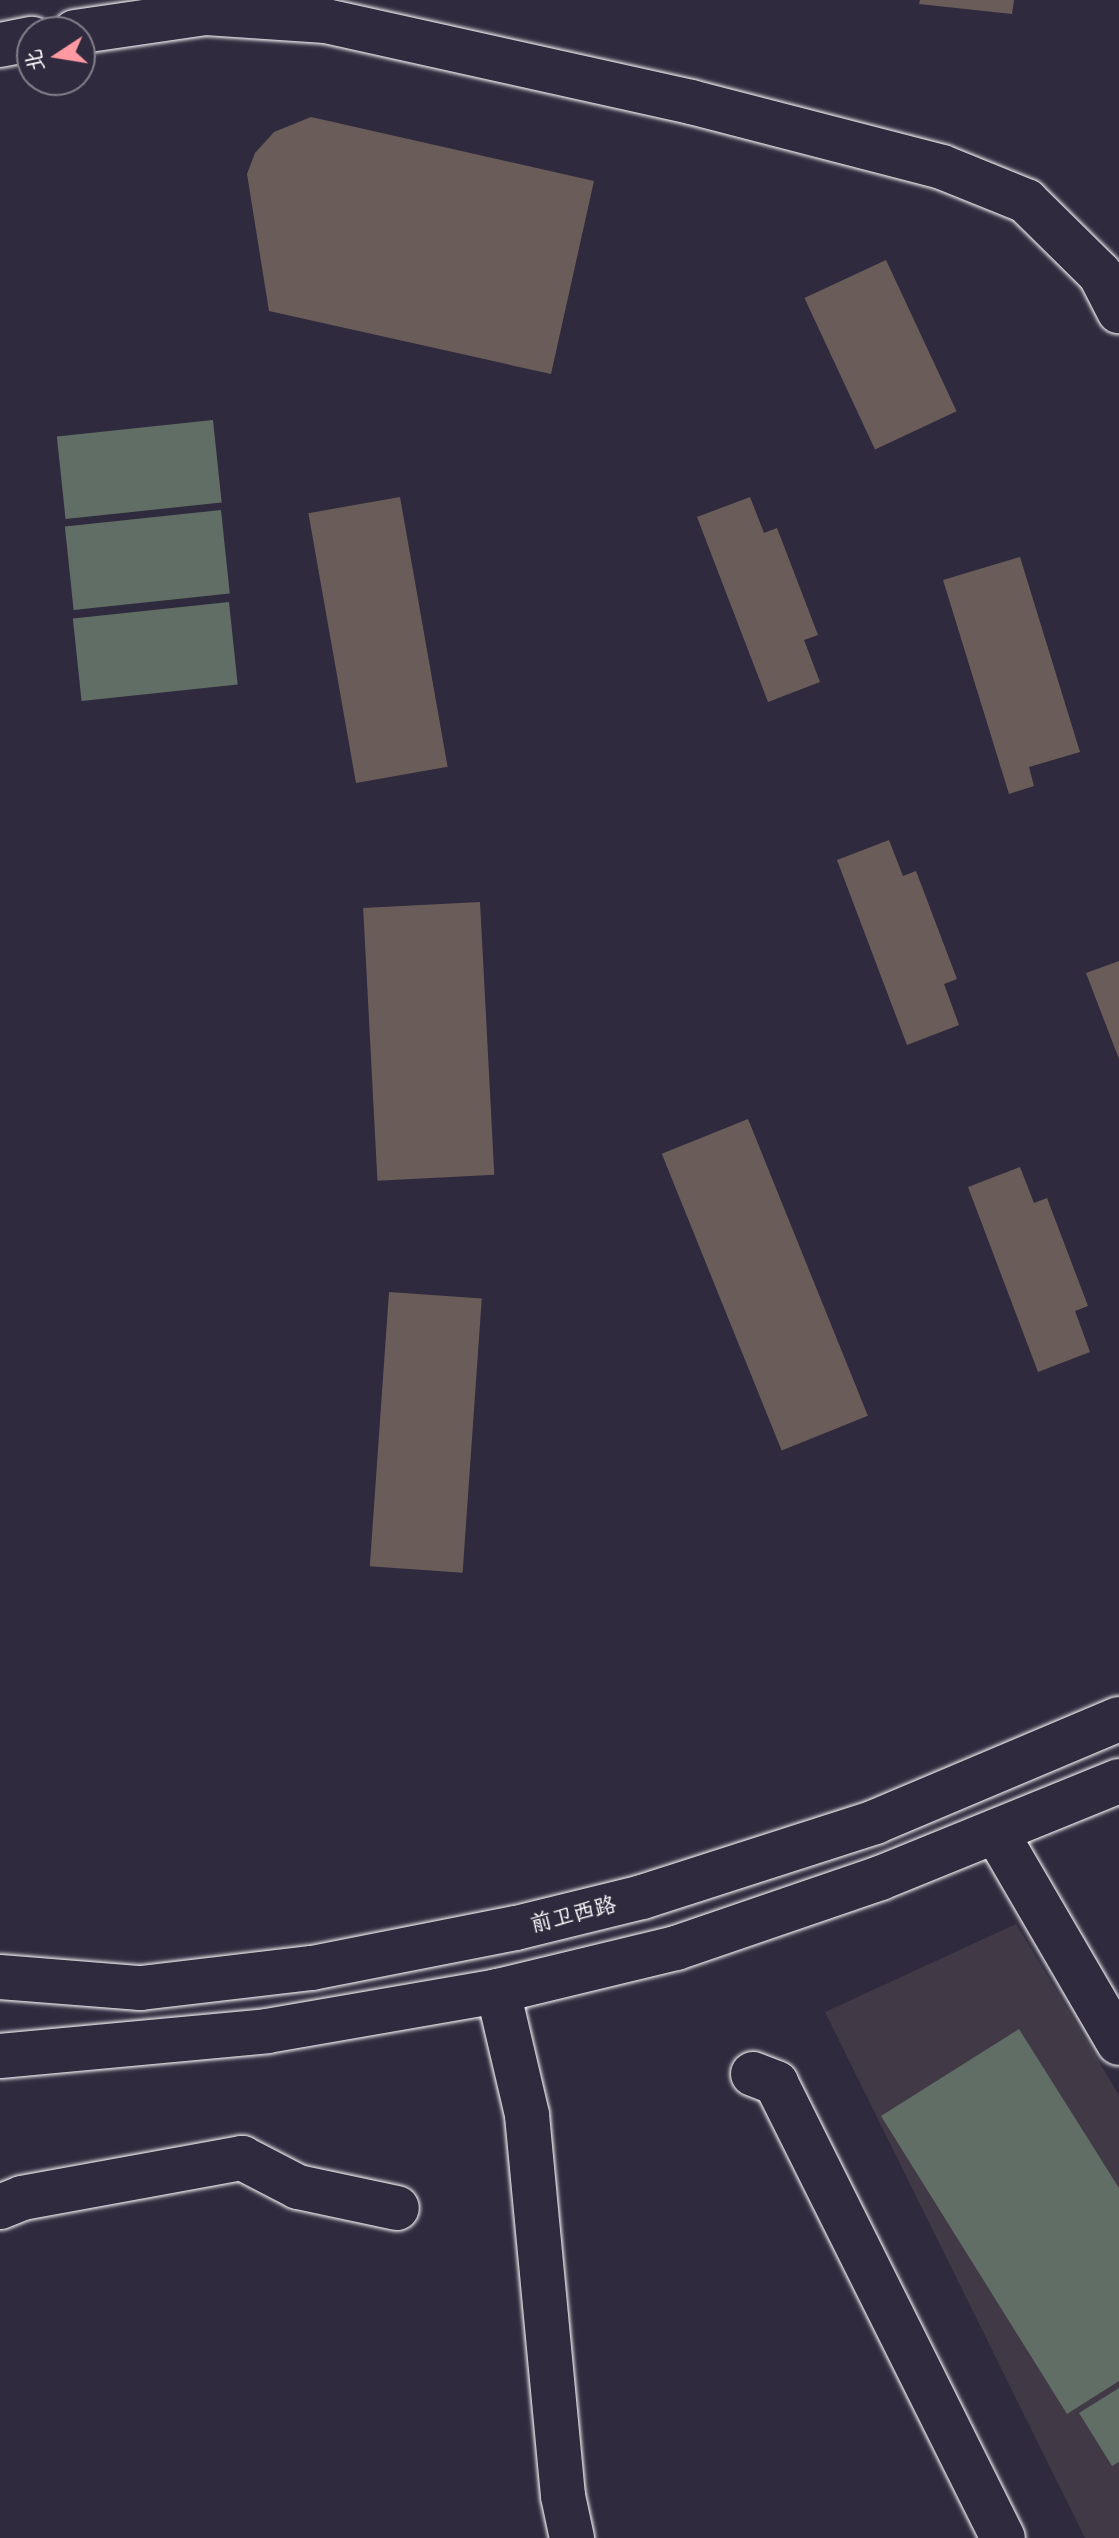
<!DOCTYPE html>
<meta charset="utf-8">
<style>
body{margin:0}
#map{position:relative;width:1119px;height:2538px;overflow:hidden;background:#2f2a3d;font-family:"Shantell Sans","LXGW WenKai TC",sans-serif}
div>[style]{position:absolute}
.built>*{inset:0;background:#413945}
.green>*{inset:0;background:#606e65;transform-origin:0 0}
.building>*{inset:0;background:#6a5d59;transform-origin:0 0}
.roads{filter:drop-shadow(0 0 2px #fff) drop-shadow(0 0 2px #fff)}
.minor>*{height:44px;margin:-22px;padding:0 22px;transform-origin:22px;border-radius:22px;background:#2f2a3d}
.major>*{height:44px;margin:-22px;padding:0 22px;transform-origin:22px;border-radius:22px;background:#2f2a3d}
span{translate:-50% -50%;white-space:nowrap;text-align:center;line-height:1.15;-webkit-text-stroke:6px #2f2a3d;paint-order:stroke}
.street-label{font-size:22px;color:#fff}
.north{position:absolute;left:16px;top:16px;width:80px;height:80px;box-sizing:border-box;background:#2f2a3d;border:2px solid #827f8b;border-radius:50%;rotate:258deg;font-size:22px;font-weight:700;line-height:32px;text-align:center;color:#fff}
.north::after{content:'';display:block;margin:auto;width:28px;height:36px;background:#ff9aa2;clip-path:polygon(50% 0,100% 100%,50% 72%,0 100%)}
</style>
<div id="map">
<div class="built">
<i style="clip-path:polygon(1016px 1924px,1119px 2095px,1119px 2538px,1085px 2538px,825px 2012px)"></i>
</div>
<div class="green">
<i style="left:213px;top:420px;width:83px;height:157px;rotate:84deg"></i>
<i style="left:221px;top:510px;width:84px;height:157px;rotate:84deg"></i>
<i style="left:229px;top:602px;width:83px;height:157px;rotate:84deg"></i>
<i style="clip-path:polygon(1019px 2029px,1119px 2188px,1119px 2381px,1067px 2414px,881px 2116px)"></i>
<i style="clip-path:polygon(1119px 2388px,1119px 2462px,1112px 2466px,1079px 2413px)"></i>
</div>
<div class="building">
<i style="clip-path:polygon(920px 0,1014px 0,1012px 14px,919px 4px)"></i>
<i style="clip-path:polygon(311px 117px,594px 181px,551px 374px,269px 311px,247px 174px,255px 153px,274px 132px)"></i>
<i style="left:886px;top:260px;width:167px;height:90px;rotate:65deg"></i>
<i style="left:400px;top:497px;width:274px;height:93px;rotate:80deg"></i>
<i style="clip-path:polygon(750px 497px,764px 533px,777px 528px,818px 635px,804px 640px,820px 682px,768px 702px,697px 517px)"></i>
<i style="clip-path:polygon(1020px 557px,1080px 752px,1029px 767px,1034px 786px,1009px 794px,943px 580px)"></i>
<i style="clip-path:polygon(889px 840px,903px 876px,916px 871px,957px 979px,944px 984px,959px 1025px,907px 1045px,837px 860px)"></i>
<i style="left:480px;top:902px;width:273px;height:117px;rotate:87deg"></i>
<i style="clip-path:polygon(1119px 961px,1119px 1059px,1086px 973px)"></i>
<i style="left:748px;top:1119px;width:320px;height:93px;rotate:68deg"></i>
<i style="clip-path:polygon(1020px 1167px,1034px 1203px,1047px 1198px,1088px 1306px,1075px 1311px,1090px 1352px,1038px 1372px,968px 1187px)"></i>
<i style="left:389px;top:1292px;width:93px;height:275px;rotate:4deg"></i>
</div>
<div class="roads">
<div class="minor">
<i style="left:75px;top:32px;width:132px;rotate:-8.3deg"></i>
<i style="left:206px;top:13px;width:120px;rotate:3.8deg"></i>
<i style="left:326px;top:21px;width:374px;rotate:12.5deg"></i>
<i style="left:691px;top:102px;width:259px;rotate:14.5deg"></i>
<i style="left:942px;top:167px;width:91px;rotate:22deg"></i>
<i style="left:1026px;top:201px;width:104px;rotate:44.6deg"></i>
<i style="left:1100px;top:274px;width:42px;rotate:62.8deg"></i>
<i style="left:0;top:45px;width:33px;rotate:-11deg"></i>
<i style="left:996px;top:1832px;width:244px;rotate:59.8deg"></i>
<i style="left:498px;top:1991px;width:127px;rotate:76.8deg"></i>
<i style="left:527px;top:2115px;width:383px;rotate:84.6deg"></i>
<i style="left:563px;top:2496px;width:43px;rotate:77.9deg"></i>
<i style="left:753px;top:2074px;width:25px;rotate:21deg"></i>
<i style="left:776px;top:2083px;width:508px;rotate:63.49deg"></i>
<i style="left:0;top:2207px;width:24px;rotate:-22deg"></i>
<i style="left:22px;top:2198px;width:224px;rotate:-10.3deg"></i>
<i style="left:242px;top:2158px;width:63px;rotate:27.4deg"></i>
<i style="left:298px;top:2187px;width:101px;rotate:12deg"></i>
</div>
<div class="major">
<i style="left:0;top:1977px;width:141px;rotate:4.5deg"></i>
<i style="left:141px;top:1988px;width:172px;rotate:-6.7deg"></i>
<i style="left:312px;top:1968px;width:208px;rotate:-11.1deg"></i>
<i style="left:516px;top:1928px;width:130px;rotate:-13.8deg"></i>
<i style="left:642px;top:1897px;width:245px;rotate:-17.8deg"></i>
<i style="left:875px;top:1822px;width:265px;rotate:-22.9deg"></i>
<i style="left:0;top:2056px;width:268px;rotate:-5.3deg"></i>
<i style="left:267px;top:2031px;width:234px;rotate:-9.8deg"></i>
<i style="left:498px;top:1991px;width:183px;rotate:-13.6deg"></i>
<i style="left:676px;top:1948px;width:216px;rotate:-18.9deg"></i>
<i style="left:880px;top:1878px;width:258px;rotate:-22.1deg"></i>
</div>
</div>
<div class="street-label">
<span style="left:573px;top:1914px;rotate:-14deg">前卫西路</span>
</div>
<div class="north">北</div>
</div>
